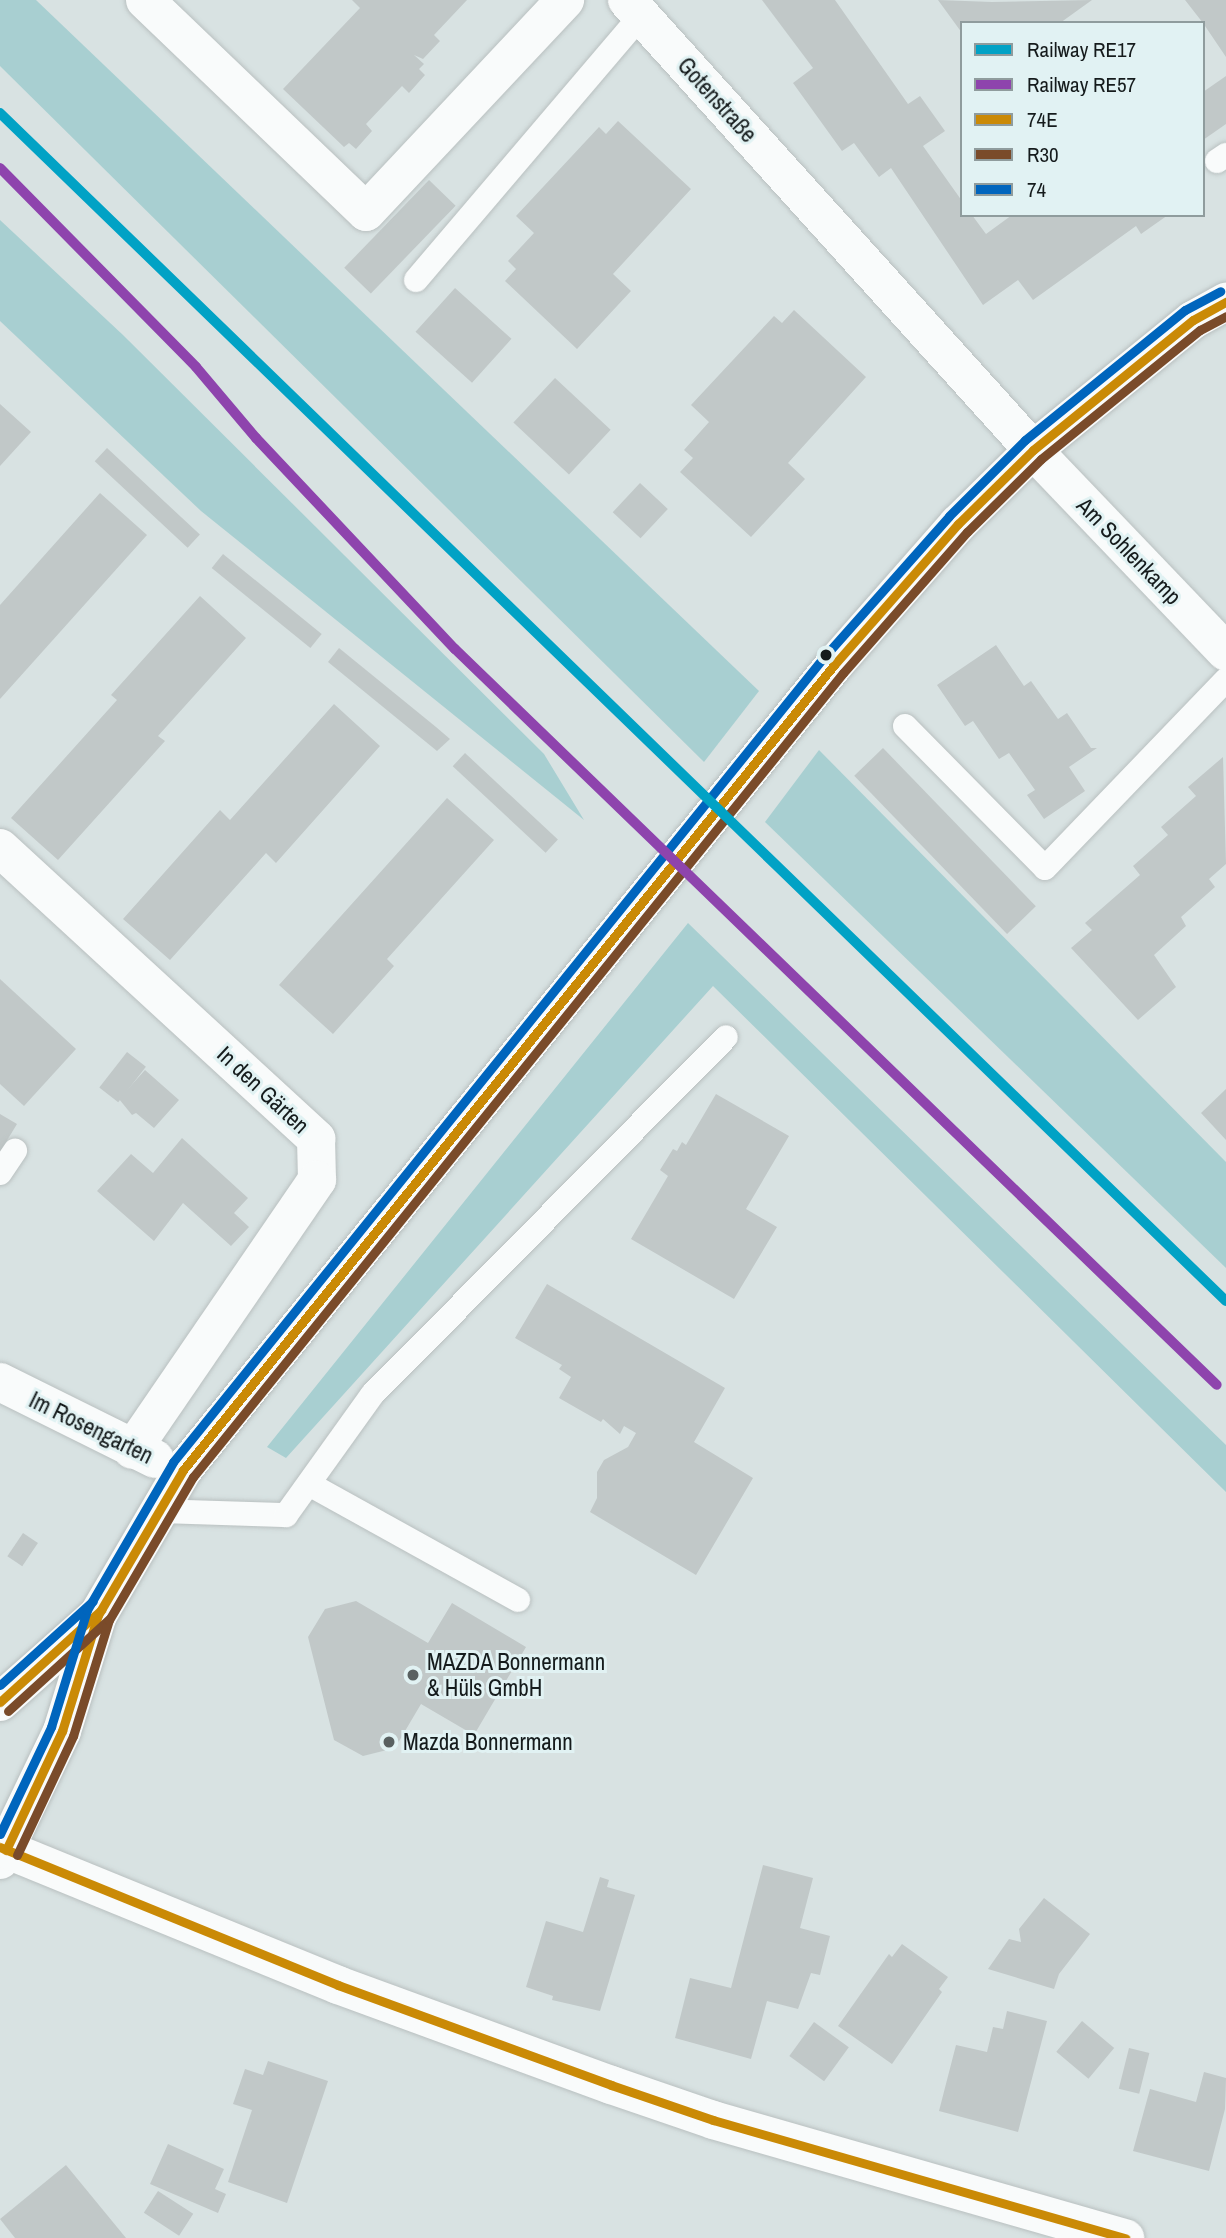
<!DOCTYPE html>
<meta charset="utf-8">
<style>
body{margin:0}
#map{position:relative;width:1226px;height:2238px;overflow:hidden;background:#d8e2e2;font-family:"Archivo Narrow",sans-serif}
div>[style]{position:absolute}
.green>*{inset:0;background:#a8cfd1}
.building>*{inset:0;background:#c1c8c8;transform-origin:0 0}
.roads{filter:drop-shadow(0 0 2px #b9c0c0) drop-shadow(0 0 2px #b9c0c0)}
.lane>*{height:24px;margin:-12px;padding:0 12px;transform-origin:12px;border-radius:12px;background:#f9fbfb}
.street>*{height:38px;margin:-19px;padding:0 19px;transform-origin:19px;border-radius:19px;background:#f9fbfb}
.secondary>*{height:38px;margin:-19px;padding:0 19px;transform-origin:19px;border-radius:19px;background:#f9fbfb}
.bus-1>*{height:9px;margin:-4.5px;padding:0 4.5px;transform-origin:4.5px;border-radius:4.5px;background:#ca8a06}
.bus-2>*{height:9px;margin:-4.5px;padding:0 4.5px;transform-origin:4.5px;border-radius:4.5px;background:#7a4b2a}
.bus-3>*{height:9px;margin:-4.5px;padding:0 4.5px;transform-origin:4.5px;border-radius:4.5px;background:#0065bd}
.rail-1>*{height:10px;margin:-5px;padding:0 5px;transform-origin:5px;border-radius:5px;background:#01a2c5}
.rail-2>*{height:10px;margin:-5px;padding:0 5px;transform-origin:5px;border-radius:5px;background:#8e44ad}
.dots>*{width:19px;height:19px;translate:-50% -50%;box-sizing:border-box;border:4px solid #e1f2f3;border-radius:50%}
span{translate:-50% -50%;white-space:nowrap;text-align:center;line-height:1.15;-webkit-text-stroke:6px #e1f2f3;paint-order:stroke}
.street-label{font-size:23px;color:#151b1c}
.poi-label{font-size:23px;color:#151b1c}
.left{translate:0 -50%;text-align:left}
.legend{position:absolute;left:960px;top:21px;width:245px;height:196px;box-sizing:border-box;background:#e1f2f3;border:2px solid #8f9c9d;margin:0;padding:9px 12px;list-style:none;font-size:21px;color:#151b1c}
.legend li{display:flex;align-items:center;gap:14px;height:35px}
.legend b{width:35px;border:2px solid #8f9c9d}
</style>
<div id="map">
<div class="green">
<i style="clip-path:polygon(0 0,36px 0,759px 691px,704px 762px,0 66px)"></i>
<i style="clip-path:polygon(0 220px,123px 335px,544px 754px,584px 820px,201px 511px,0 321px)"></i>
<i style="clip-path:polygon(819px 750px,1226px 1162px,1226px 1268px,765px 822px)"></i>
<i style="clip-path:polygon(688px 923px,1226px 1445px,1226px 1492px,713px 986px,286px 1458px,267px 1447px)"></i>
</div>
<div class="building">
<i style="clip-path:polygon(352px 0,467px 0,434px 35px,440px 41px,423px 59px,414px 55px,424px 64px,419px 69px,425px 75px,409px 93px,402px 86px,366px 124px,372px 131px,356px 149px,349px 143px,344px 147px,283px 89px,360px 8px)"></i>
<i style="clip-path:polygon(762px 0,835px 0,908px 104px,920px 96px,945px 131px,923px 146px,962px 201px,962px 215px,972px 215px,986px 234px,1012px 215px,1168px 215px,1141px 234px,1136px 226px,1033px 300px,1018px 280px,983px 305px,891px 168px,879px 177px,854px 143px,842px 151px,793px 83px,813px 68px)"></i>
<i style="clip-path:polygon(938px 0,992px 2px,1092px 0,1060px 23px,962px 23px,962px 33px)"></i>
<i style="clip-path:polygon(1185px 0,1226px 0,1226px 57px,1203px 23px)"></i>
<i style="clip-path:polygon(1226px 76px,1226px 124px,1203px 140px,1203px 92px)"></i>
<i style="clip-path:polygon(618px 121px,691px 189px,613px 274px,631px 291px,577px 349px,505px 281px,516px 269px,508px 261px,534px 233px,516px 216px,599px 127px,606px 134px)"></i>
<i style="left:429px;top:180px;width:37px;height:122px;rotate:44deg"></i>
<i style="left:455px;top:288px;width:76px;height:59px;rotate:42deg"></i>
<i style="clip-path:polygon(794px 310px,866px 377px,788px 463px,805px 479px,751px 537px,680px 472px,693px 458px,684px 450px,709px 422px,691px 405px,774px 316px,782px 323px)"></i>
<i style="left:555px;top:378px;width:76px;height:61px;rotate:43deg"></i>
<i style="clip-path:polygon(0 404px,31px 432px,0 466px)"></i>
<i style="left:107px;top:448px;width:127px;height:18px;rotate:43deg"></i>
<i style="left:640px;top:483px;width:38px;height:40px;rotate:43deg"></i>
<i style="clip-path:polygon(100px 493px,147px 535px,0 699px,0 605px)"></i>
<i style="left:223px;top:554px;width:127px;height:18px;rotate:39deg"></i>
<i style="clip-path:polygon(200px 596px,246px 638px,158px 736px,165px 741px,58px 860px,11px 818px,117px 700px,111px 695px)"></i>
<i style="clip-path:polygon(996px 645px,1024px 686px,1031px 681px,1058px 719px,1067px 713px,1091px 748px,1097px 748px,1069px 767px,1085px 791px,1044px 819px,1027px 795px,1035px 790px,1009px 753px,999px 759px,973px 721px,965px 726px,937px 685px)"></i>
<i style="clip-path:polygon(339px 648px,436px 727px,450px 739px,437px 751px,328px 662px)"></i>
<i style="clip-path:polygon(334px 704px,380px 746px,276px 863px,266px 853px,170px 960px,123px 919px,220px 810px,230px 820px)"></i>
<i style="left:883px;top:748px;width:220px;height:40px;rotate:46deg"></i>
<i style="left:465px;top:753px;width:127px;height:18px;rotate:43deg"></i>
<i style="clip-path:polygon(1223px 757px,1226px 864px,1209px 879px,1215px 887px,1181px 917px,1186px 926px,1154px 955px,1176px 987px,1138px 1020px,1071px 948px,1092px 930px,1085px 923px,1140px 875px,1133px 866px,1168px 835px,1161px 827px,1196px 796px,1188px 787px)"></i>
<i style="clip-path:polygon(447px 798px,494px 840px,387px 959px,394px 966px,333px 1034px,279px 985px)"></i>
<i style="clip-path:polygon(0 979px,76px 1049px,24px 1106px,0 1084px)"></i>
<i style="left:127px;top:1052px;width:24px;height:45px;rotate:38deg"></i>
<i style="clip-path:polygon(145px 1070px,179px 1100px,154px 1128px,136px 1113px,132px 1115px,119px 1099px)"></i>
<i style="clip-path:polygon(1226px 1089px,1226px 1140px,1201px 1113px)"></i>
<i style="clip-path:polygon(716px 1094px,789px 1136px,746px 1209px,777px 1227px,734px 1299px,631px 1239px,668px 1176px,660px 1170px,673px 1149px,677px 1151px,682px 1142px,686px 1145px)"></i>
<i style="clip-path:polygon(0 1114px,17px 1124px,0 1152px)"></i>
<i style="clip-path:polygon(182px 1138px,248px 1198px,234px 1213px,249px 1227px,231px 1246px,183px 1203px,154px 1241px,97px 1191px,131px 1154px,153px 1173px)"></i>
<i style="clip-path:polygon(547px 1284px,725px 1388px,694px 1442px,753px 1478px,696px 1575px,590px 1512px,597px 1498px,597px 1472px,604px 1460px,628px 1447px,636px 1433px,624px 1426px,620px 1434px,603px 1419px,601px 1422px,559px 1398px,571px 1377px,559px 1369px,562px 1365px,515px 1338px)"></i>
<i style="left:23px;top:1533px;width:18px;height:28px;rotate:34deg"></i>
<i style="clip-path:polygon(356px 1601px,428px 1643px,452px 1603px,526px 1647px,474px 1735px,421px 1704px,395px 1748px,363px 1756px,334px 1740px,308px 1637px,325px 1609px)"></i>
<i style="clip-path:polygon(763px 1865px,813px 1878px,800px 1928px,830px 1936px,820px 1975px,811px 1973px,798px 2009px,767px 2001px,751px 2059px,675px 2038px,690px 1978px,731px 1988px)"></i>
<i style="clip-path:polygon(600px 1877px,609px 1880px,607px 1887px,635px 1895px,600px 2011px,552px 2000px,553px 1996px,526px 1987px,546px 1921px,583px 1932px)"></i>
<i style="clip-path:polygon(1044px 1898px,1090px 1934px,1059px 1974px,1054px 1989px,988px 1969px,1009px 1939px,1021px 1942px,1019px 1929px)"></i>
<i style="clip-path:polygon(902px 1944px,948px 1977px,939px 1989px,942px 1992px,892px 2064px,838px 2026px,889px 1954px,892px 1957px)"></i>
<i style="clip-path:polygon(1007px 2011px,1047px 2021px,1018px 2132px,939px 2111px,956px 2045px,987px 2052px,993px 2027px,1003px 2029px)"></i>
<i style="left:1082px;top:2021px;width:42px;height:40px;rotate:40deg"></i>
<i style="left:814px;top:2022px;width:43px;height:42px;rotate:36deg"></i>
<i style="left:1129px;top:2048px;width:21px;height:42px;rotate:14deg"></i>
<i style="clip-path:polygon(268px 2061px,328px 2081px,287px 2203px,228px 2182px,252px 2110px,233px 2104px,245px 2069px,263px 2075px)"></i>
<i style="clip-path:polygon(1204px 2072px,1226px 2078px,1225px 2109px,1209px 2171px,1133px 2151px,1150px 2089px,1196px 2102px)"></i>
<i style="clip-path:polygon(168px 2144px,224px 2169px,215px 2189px,226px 2194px,218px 2213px,150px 2184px)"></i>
<i style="clip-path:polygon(66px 2165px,126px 2238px,15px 2238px,0 2219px)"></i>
<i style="left:158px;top:2191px;width:42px;height:26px;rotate:33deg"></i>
</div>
<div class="roads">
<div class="lane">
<i style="left:1217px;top:161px;width:11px;rotate:-34deg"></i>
<i style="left:416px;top:280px;width:347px;rotate:-49.6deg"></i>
<i style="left:905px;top:726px;width:199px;rotate:45.4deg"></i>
<i style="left:1045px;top:868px;width:261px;rotate:-46.1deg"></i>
<i style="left:0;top:1173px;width:27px;rotate:-56deg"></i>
<i style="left:309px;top:1484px;width:239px;rotate:29deg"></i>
<i style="left:158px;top:1511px;width:128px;rotate:1.8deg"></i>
<i style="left:286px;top:1515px;width:148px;rotate:-54.4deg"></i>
<i style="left:372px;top:1395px;width:503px;rotate:-45.32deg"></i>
</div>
<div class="street">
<i style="left:145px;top:0;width:306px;rotate:43.8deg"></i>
<i style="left:366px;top:212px;width:291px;rotate:-46.8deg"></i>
<i style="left:627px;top:0;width:606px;rotate:47.94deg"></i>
<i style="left:1033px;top:450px;width:279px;rotate:46.3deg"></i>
<i style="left:0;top:848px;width:430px;rotate:42.6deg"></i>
<i style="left:316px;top:1139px;width:41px;rotate:88.6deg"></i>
<i style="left:317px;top:1180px;width:327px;rotate:124.4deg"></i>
<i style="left:0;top:1382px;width:173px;rotate:26.4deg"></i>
<i style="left:0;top:1702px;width:131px;rotate:-41.6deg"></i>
<i style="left:0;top:1860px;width:143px;rotate:-64.3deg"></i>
<i style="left:62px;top:1731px;width:121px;rotate:-72.8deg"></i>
<i style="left:98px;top:1615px;width:168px;rotate:-59.6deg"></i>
<i style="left:183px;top:1470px;width:1035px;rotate:-51.04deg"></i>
<i style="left:834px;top:665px;width:188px;rotate:-48.7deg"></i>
<i style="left:958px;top:524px;width:105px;rotate:-44.6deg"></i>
<i style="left:1033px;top:450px;width:206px;rotate:-39.1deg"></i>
<i style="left:1193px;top:320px;width:38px;rotate:-29deg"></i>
</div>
<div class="secondary">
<i style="left:0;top:1847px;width:365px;rotate:22.2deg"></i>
<i style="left:338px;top:1985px;width:291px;rotate:20.1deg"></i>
<i style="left:611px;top:2085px;width:108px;rotate:18.9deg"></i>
<i style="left:713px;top:2120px;width:429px;rotate:16deg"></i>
</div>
</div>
<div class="bus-1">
<i style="left:0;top:1702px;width:137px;rotate:-42.3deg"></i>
<i style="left:0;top:1847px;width:365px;rotate:22.2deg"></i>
<i style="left:338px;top:1985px;width:291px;rotate:20.1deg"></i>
<i style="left:611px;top:2085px;width:108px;rotate:18.9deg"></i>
<i style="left:713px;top:2120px;width:429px;rotate:16deg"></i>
<i style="left:6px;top:1850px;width:132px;rotate:-64.8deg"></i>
<i style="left:62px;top:1731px;width:121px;rotate:-72.8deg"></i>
<i style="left:98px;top:1615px;width:168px;rotate:-59.6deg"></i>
<i style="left:183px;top:1470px;width:1035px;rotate:-51.04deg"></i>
<i style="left:834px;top:665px;width:188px;rotate:-48.7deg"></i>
<i style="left:958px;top:524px;width:105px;rotate:-44.6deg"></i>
<i style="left:1033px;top:450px;width:206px;rotate:-39.1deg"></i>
<i style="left:1193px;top:320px;width:38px;rotate:-29deg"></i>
</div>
<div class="bus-2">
<i style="left:8px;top:1711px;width:137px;rotate:-42.3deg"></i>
<i style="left:17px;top:1855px;width:132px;rotate:-64.8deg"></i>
<i style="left:73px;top:1736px;width:121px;rotate:-72.8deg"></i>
<i style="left:109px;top:1620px;width:166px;rotate:-59.6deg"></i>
<i style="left:193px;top:1477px;width:1034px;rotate:-51.05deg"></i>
<i style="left:843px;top:673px;width:188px;rotate:-48.7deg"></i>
<i style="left:967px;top:532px;width:104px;rotate:-44.6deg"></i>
<i style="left:1041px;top:459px;width:205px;rotate:-39.1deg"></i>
<i style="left:1200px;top:330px;width:30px;rotate:-28deg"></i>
</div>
<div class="bus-3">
<i style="left:0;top:1685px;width:125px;rotate:-42.1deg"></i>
<i style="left:0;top:1834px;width:119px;rotate:-64.5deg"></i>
<i style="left:51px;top:1727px;width:122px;rotate:-72.9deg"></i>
<i style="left:87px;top:1610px;width:171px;rotate:-59.8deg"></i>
<i style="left:173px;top:1462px;width:1035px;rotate:-51.04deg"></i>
<i style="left:824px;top:657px;width:188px;rotate:-48.4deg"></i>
<i style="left:949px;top:516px;width:107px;rotate:-45deg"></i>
<i style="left:1025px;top:440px;width:206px;rotate:-39.1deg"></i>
<i style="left:1185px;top:310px;width:40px;rotate:-28deg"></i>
</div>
<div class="rail-1">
<i style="left:0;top:113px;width:1707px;rotate:44.1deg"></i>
</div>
<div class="rail-2">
<i style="left:0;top:168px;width:279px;rotate:45.4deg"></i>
<i style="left:196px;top:367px;width:93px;rotate:49.8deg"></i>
<i style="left:256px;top:438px;width:290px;rotate:46.7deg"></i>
<i style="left:455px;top:649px;width:1059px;rotate:44.01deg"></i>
</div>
<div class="dots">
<i style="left:826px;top:655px;background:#151b1c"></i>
<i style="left:413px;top:1675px;background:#596161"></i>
<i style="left:389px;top:1742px;background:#596161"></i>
</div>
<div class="street-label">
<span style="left:717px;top:100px;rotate:48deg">Gotenstraße</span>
<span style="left:1129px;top:551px;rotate:46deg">Am Sohlenkamp</span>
<span style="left:263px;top:1090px;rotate:43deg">In den Gärten</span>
<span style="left:91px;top:1428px;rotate:26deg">Im Rosengarten</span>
</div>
<div class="poi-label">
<span class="left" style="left:427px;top:1675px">MAZDA Bonnermann<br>&amp; Hüls GmbH</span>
<span class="left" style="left:403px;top:1742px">Mazda Bonnermann</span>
</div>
<ul class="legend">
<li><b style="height:9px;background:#01a2c5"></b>Railway RE17</li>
<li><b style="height:9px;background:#8e44ad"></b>Railway RE57</li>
<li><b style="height:9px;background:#ca8a06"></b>74E</li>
<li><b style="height:9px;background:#7a4b2a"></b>R30</li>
<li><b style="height:9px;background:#0065bd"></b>74</li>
</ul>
</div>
